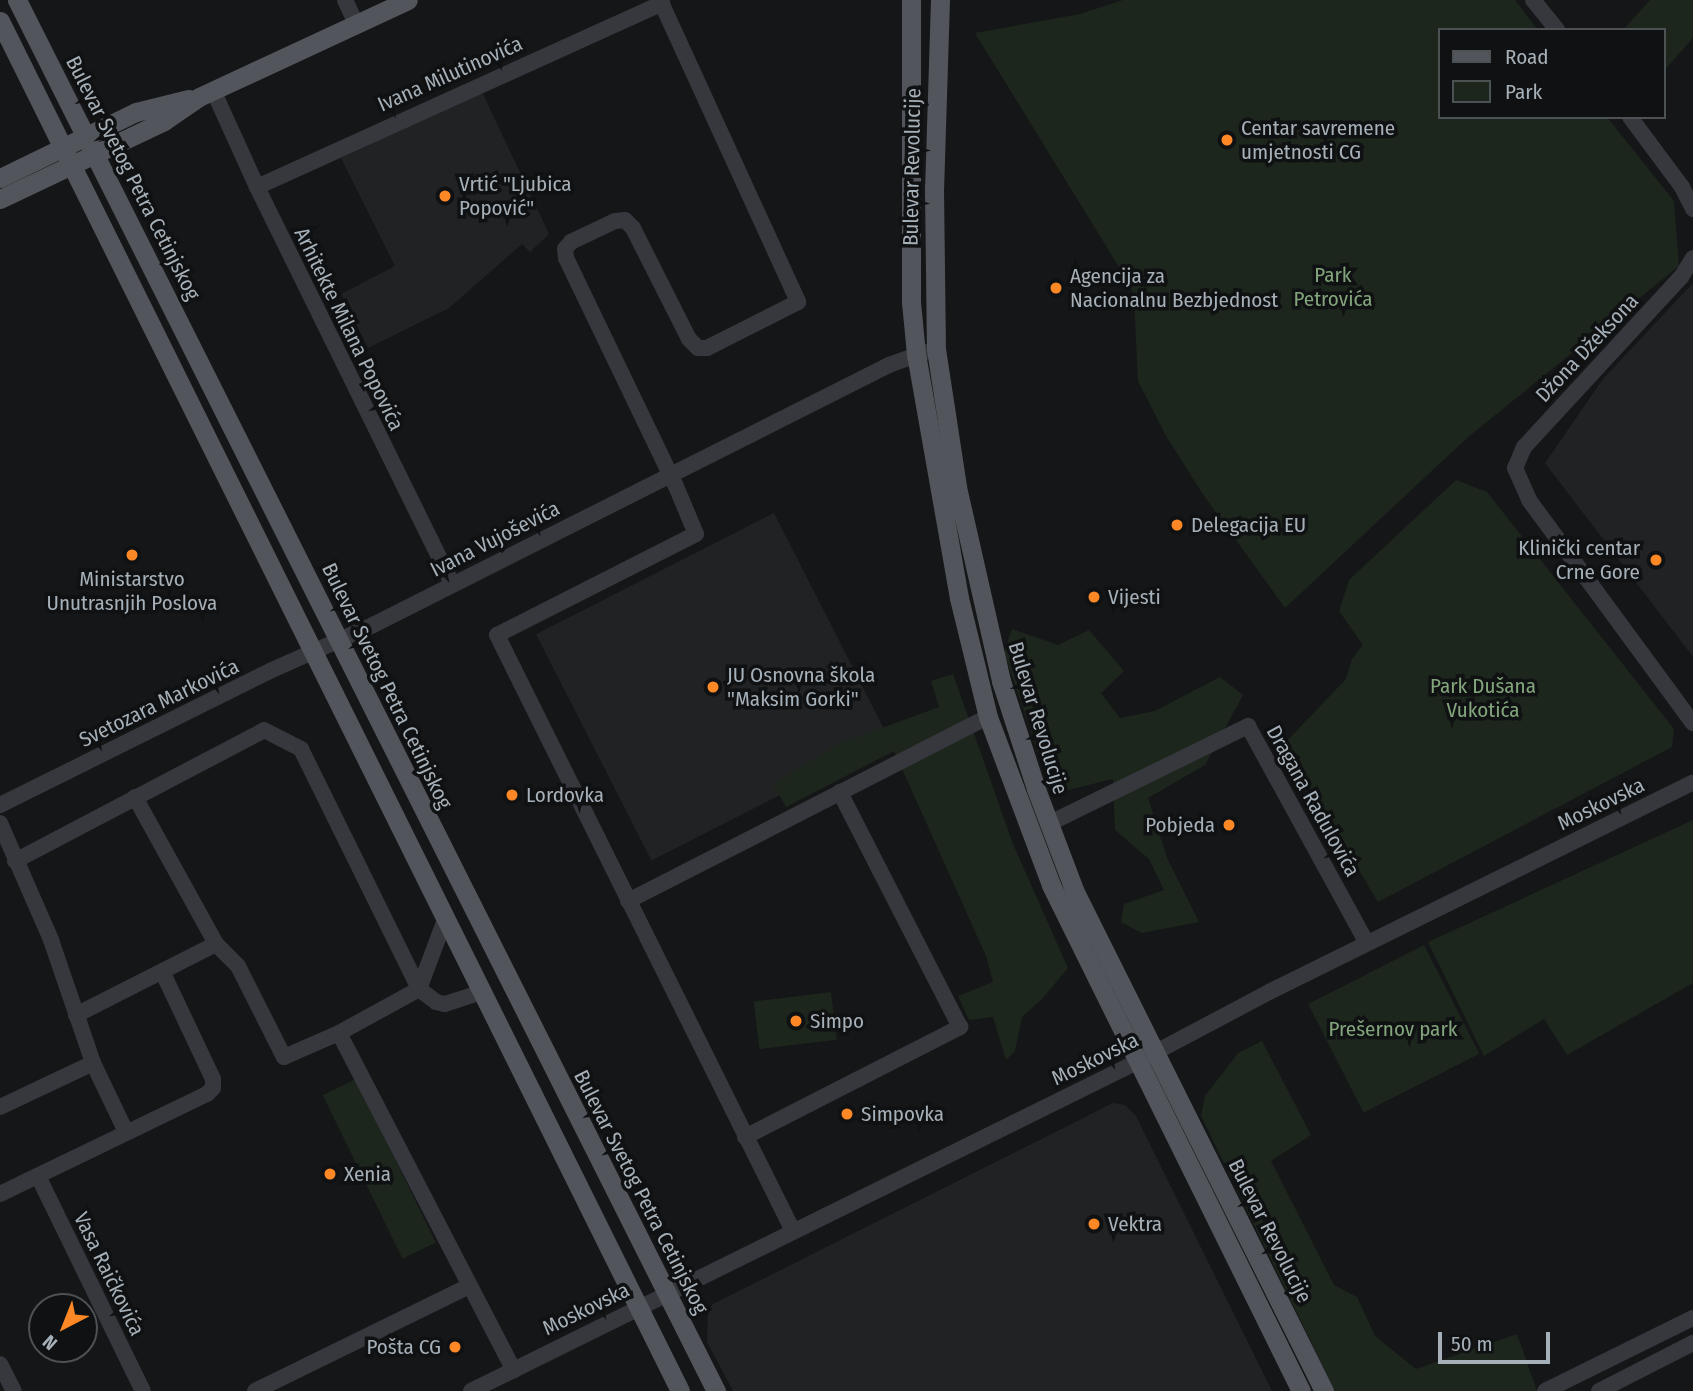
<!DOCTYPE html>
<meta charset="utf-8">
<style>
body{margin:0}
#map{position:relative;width:1693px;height:1391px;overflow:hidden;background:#151617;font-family:"Fira Sans Condensed",sans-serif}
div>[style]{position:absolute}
.built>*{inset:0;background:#212224;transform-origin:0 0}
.green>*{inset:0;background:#1d261d;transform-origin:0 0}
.minor>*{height:16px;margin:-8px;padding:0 8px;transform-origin:8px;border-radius:8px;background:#36383d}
.major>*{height:19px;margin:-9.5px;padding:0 9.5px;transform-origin:9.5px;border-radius:9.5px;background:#52565c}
.dots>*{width:19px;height:19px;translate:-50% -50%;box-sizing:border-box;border:4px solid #101112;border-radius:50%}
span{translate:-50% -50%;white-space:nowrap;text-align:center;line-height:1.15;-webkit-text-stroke:7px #101112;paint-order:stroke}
.street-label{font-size:21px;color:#a6b0b8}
.poi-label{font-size:21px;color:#a6b0b8}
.left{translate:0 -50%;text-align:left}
.right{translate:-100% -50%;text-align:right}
.park-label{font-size:21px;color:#82a57c}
.legend{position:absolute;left:1438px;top:28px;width:228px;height:91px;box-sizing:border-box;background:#101112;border:2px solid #4c5154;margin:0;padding:9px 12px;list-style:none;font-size:21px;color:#a6b0b8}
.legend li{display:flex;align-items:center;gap:14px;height:35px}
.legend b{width:35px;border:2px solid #4c5154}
.north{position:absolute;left:28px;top:1293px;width:70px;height:70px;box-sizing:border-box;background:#101112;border:2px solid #4c5154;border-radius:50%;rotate:222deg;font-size:19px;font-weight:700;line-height:28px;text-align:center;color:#a6b0b8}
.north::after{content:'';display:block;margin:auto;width:24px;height:32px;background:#ff8826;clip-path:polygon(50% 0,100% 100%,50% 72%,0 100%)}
.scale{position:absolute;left:1438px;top:1332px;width:112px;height:32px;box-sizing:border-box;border:4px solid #a6b0b8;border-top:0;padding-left:9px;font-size:21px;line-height:24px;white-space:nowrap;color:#a6b0b8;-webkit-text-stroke:5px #101112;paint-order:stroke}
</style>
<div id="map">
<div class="built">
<i style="clip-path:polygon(482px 92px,549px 234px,530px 252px,522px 244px,449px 308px,368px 348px,341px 294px,395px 266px,341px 158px)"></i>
<i style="clip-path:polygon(1693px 283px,1693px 657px,1545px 463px,1603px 379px)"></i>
<i style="left:774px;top:513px;width:254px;height:267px;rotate:63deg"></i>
<i style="clip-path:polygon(1113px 1103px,1125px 1105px,1136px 1116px,1272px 1391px,733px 1391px,707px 1342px,708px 1311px,713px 1304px)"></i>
</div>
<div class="green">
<i style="clip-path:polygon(1123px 0,1515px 0,1538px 30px,1439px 30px,1439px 117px,1607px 117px,1674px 201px,1679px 266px,1467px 438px,1285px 608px,1202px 493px,1166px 436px,1138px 381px,1134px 298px,1130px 285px,975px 33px,1080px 14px)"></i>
<i style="clip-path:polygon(1650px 0,1693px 0,1693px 38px,1663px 72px,1663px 30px,1623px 30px)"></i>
<i style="clip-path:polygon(1456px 480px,1487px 492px,1674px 729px,1672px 747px,1378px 902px,1284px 744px,1346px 679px,1352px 659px,1363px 645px,1339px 611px,1349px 580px)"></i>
<i style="clip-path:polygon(1012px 629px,1058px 645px,1089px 630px,1124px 671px,1101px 693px,1120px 718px,1155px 711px,1220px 677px,1243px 695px,1205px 765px,1148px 798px,1167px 858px,1199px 922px,1142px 933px,1121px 922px,1124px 904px,1164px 890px,1149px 859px,1115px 830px,1113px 779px,1052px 794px,1004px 652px)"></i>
<i style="clip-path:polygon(953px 674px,1013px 844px,1068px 968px,1042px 999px,1022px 1017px,1015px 1051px,1006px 1060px,993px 1017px,969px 1020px,958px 996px,993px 982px,986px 956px,894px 751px,786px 807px,773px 784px,841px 743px,939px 707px,931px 681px)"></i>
<i style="clip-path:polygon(1693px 820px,1693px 983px,1567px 1055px,1544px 1019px,1484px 1056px,1428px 942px)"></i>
<i style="left:1424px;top:945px;width:122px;height:130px;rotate:63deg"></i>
<i style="left:831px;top:992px;width:48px;height:78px;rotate:83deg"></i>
<i style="clip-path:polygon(1262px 1041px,1311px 1135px,1271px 1161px,1334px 1285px,1357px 1297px,1375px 1336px,1416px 1369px,1517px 1334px,1537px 1391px,1335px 1391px,1201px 1116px,1205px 1096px,1238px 1053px)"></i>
<i style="left:356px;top:1079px;width:182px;height:37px;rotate:64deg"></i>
</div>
<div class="minor">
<i style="left:345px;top:0;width:26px;rotate:65deg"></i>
<i style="left:660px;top:0;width:332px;rotate:65.4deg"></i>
<i style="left:798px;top:302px;width:102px;rotate:153.2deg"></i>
<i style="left:707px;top:348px;width:9px;rotate:180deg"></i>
<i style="left:698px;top:348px;width:13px;rotate:-135deg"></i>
<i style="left:689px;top:339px;width:124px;rotate:-116.8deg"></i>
<i style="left:633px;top:228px;width:11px;rotate:-135deg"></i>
<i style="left:625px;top:220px;width:10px;rotate:174deg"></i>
<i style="left:615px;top:221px;width:49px;rotate:154.5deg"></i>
<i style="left:571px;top:242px;width:9px;rotate:131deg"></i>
<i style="left:565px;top:249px;width:9px;rotate:84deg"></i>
<i style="left:566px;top:258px;width:251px;rotate:64.3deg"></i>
<i style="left:675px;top:484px;width:54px;rotate:67.2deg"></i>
<i style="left:696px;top:534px;width:223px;rotate:153.1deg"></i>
<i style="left:497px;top:635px;width:665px;rotate:63.59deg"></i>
<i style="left:1533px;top:0;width:38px;rotate:51deg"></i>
<i style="left:213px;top:90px;width:107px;rotate:65.6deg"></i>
<i style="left:257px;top:187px;width:441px;rotate:63.8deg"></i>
<i style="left:1630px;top:117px;width:87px;rotate:53.4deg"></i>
<i style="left:1682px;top:187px;width:25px;rotate:63deg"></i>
<i style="left:257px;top:187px;width:445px;rotate:-24.4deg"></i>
<i style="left:1693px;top:258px;width:22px;rotate:122deg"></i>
<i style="left:1681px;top:277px;width:231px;rotate:132.7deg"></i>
<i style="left:1524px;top:447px;width:23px;rotate:113deg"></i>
<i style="left:1515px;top:468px;width:35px;rotate:66deg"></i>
<i style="left:1529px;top:500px;width:277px;rotate:53.7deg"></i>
<i style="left:135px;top:797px;width:168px;rotate:61.1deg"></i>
<i style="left:216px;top:944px;width:31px;rotate:45deg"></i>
<i style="left:238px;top:966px;width:102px;rotate:63.2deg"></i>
<i style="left:284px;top:1057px;width:60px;rotate:-23.6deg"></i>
<i style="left:339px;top:1033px;width:91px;rotate:-28.8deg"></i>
<i style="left:0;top:805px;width:304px;rotate:-26.4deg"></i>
<i style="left:272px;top:670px;width:111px;rotate:-24deg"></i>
<i style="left:373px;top:625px;width:578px;rotate:-26.74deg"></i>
<i style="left:889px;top:365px;width:38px;rotate:-20deg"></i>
<i style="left:0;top:823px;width:128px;rotate:66.4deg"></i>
<i style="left:51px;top:940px;width:130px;rotate:71.1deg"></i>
<i style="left:93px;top:1063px;width:76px;rotate:64.4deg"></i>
<i style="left:1048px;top:824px;width:223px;rotate:-26.1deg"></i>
<i style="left:1248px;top:726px;width:247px;rotate:61.3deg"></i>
<i style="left:15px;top:861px;width:281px;rotate:-27.7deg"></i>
<i style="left:264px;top:730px;width:42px;rotate:27.2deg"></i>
<i style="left:301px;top:749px;width:267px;rotate:63.8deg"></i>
<i style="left:419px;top:989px;width:21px;rotate:37deg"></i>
<i style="left:436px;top:1002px;width:9px;rotate:13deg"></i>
<i style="left:445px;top:1004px;width:38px;rotate:-18deg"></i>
<i style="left:628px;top:901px;width:404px;rotate:-27.1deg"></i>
<i style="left:419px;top:989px;width:77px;rotate:-69.4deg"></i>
<i style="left:76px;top:1015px;width:157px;rotate:-26.9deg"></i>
<i style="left:339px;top:1033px;width:380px;rotate:62.6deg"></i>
<i style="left:0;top:1107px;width:103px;rotate:-25.3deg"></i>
<i style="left:745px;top:1137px;width:242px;rotate:-27.1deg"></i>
<i style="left:960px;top:1027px;width:264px;rotate:-117.1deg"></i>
<i style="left:38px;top:1176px;width:239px;rotate:64deg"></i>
<i style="left:0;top:1194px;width:230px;rotate:-25.8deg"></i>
<i style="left:207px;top:1094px;width:8px;rotate:-45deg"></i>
<i style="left:213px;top:1088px;width:9px;rotate:-90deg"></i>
<i style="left:213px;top:1079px;width:119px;rotate:-115.3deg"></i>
<i style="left:0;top:1364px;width:30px;rotate:63deg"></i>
<i style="left:255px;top:1391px;width:238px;rotate:-26.1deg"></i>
<i style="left:471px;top:1391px;width:743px;rotate:-26.29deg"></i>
<i style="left:1137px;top:1062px;width:149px;rotate:-27.9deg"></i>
<i style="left:1269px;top:992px;width:473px;rotate:-26.3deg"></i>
<i style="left:1545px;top:1391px;width:165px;rotate:-26.3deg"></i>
<i style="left:1599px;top:1391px;width:106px;rotate:-27.1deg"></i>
</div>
<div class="major">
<i style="left:17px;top:0;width:1557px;rotate:63.32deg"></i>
<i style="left:911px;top:0;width:302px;rotate:90deg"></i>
<i style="left:911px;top:302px;width:52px;rotate:84.5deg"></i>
<i style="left:916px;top:354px;width:248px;rotate:80deg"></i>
<i style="left:959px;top:598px;width:122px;rotate:76.3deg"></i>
<i style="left:988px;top:717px;width:179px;rotate:69.4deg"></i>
<i style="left:1051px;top:885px;width:564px;rotate:63.71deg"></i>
<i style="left:940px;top:0;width:188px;rotate:91.8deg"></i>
<i style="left:934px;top:188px;width:161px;rotate:89.3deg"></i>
<i style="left:936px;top:349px;width:140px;rotate:81.3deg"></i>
<i style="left:957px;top:487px;width:199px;rotate:77.2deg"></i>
<i style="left:1001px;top:681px;width:114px;rotate:72deg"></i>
<i style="left:1036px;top:789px;width:110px;rotate:69.3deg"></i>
<i style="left:1075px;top:892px;width:558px;rotate:63.48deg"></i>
<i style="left:0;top:21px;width:1529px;rotate:63.6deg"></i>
<i style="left:0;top:178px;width:151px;rotate:-25.9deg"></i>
<i style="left:136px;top:112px;width:54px;rotate:-14deg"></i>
<i style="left:0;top:199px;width:182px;rotate:-25.4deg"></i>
<i style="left:164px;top:121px;width:42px;rotate:-34.4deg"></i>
<i style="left:199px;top:97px;width:230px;rotate:-24.9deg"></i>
</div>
<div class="dots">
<i style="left:1227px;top:140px;background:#ff8826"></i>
<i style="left:445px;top:196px;background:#ff8826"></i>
<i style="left:1056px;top:288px;background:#ff8826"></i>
<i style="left:1177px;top:525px;background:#ff8826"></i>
<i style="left:132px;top:555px;background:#ff8826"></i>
<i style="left:1656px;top:560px;background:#ff8826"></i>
<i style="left:1094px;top:597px;background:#ff8826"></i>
<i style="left:713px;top:687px;background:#ff8826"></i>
<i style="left:512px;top:795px;background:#ff8826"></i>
<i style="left:1229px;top:825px;background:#ff8826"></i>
<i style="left:796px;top:1021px;background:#ff8826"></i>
<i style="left:847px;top:1114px;background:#ff8826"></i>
<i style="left:330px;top:1174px;background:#ff8826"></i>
<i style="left:1094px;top:1224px;background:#ff8826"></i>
<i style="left:455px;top:1347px;background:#ff8826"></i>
</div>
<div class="street-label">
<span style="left:450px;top:74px;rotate:-24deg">Ivana Milutinovića</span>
<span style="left:912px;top:167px;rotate:-89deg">Bulevar Revolucije</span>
<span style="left:133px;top:178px;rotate:63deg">Bulevar Svetog Petra Cetinjskog</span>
<span style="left:349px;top:329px;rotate:64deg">Arhitekte Milana Popovića</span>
<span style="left:1587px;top:348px;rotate:-47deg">Džona Džeksona</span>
<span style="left:495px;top:539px;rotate:-27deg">Ivana Vujoševića</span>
<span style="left:387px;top:686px;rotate:64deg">Bulevar Svetog Petra Cetinjskog</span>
<span style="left:159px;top:703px;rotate:-26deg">Svetozara Markovića</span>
<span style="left:1038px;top:718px;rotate:73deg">Bulevar Revolucije</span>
<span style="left:1313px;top:801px;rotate:61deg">Dragana Radulovića</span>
<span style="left:1601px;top:804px;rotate:-26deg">Moskovska</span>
<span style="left:1095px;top:1059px;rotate:-26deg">Moskovska</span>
<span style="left:641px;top:1192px;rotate:63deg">Bulevar Svetog Petra Cetinjskog</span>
<span style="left:1270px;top:1231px;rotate:63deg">Bulevar Revolucije</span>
<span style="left:109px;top:1274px;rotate:64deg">Vasa Raičkovića</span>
<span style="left:586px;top:1309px;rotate:-26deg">Moskovska</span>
</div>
<div class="poi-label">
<span class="left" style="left:1241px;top:140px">Centar savremene<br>umjetnosti CG</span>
<span class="left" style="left:459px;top:196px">Vrtić "Ljubica<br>Popović"</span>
<span class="left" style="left:1070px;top:288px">Agencija za<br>Nacionalnu Bezbjednost</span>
<span class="left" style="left:1191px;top:525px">Delegacija EU</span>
<span class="right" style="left:1640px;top:560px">Klinički centar<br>Crne Gore</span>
<span style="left:132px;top:591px">Ministarstvo<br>Unutrasnjih Poslova</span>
<span class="left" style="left:1108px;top:597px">Vijesti</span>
<span class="left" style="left:727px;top:687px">JU Osnovna škola<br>"Maksim Gorki"</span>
<span class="left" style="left:526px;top:795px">Lordovka</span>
<span class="right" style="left:1215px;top:825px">Pobjeda</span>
<span class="left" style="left:810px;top:1021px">Simpo</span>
<span class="left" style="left:861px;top:1114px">Simpovka</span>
<span class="left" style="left:344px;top:1174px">Xenia</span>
<span class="left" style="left:1108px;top:1224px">Vektra</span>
<span class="right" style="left:441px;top:1347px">Pošta CG</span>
</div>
<div class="park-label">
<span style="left:1333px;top:287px">Park<br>Petrovića</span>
<span style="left:1483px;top:698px">Park Dušana<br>Vukotića</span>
<span style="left:1393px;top:1029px">Prešernov park</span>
</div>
<ul class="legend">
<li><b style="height:9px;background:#52565c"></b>Road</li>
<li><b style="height:19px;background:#1d261d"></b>Park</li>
</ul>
<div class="north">N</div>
<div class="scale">50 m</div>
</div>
